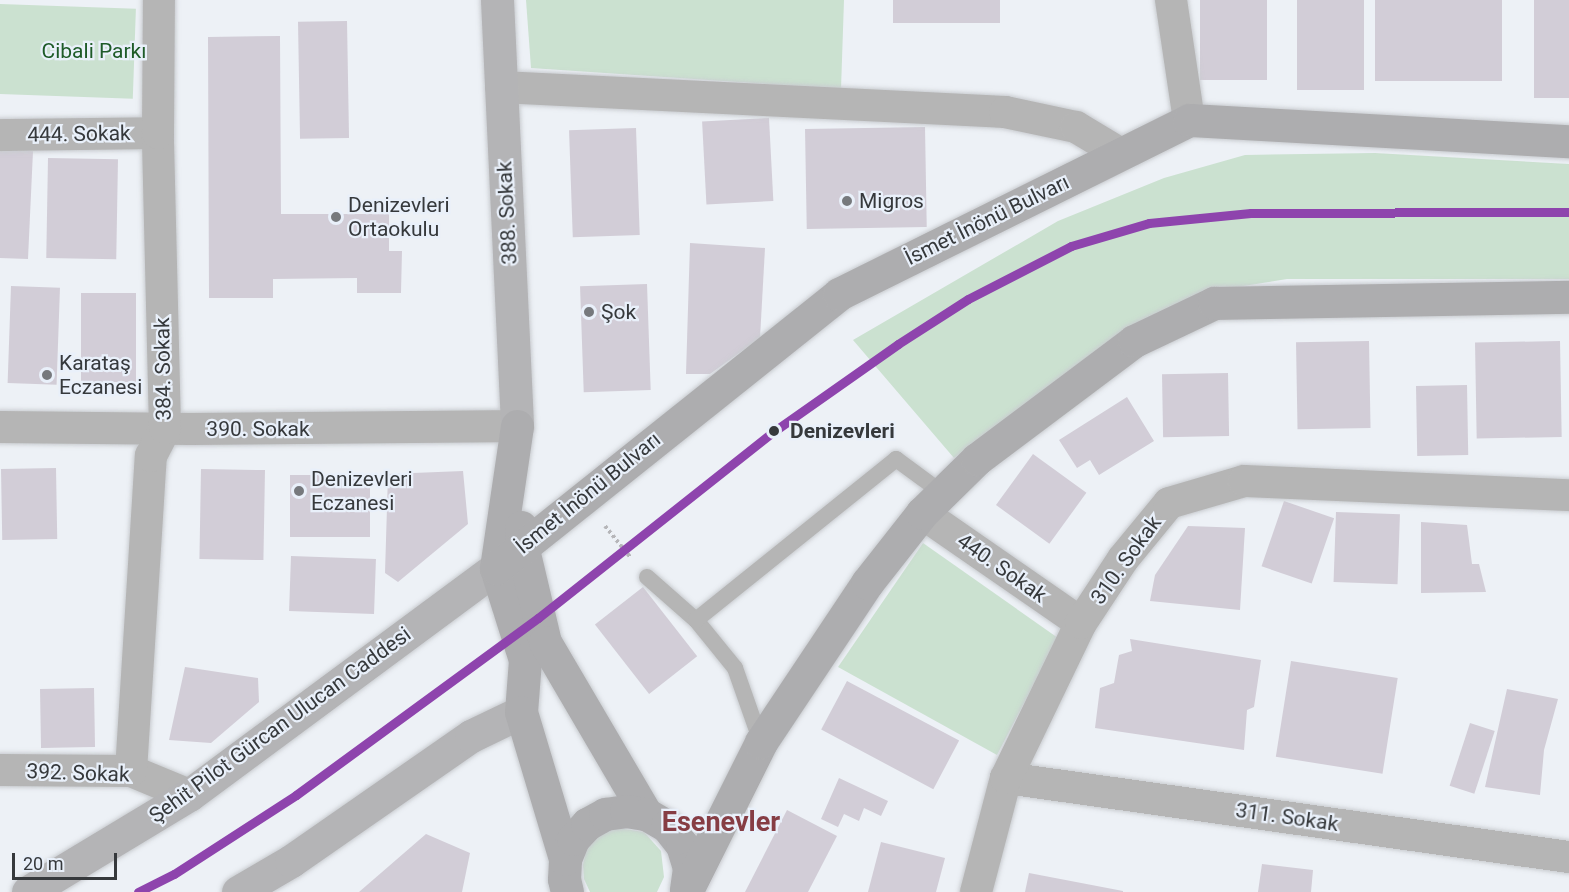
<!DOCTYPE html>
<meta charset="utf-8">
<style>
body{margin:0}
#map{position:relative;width:1569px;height:892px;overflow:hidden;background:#edf1f6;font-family:Roboto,sans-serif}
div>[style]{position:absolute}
.green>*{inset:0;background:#cbe1d0;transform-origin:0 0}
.building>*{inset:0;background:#d2cdd7;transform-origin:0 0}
.path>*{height:4px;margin-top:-2px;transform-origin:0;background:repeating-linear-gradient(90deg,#b6b6b9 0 3px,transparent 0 6px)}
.roads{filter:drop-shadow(0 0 2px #c9ccd0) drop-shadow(0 0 2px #c9ccd0)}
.lane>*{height:16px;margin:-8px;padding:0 8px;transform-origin:8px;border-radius:8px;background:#b5b5b5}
.street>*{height:32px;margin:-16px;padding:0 16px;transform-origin:16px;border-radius:16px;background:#b5b5b5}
.secondary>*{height:33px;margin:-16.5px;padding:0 16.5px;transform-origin:16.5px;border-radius:16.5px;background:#b4b4b6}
.primary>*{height:33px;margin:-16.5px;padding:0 16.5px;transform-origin:16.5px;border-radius:16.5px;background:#adadaf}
.tram-1>*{height:9px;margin:-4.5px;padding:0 4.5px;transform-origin:4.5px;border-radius:4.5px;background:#8e44ad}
.dots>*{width:16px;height:16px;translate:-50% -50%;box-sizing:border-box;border:3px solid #e9f0fa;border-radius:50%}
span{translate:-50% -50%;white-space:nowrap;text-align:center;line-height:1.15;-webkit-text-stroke:4.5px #e9f0fa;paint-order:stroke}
.park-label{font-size:21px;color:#1e5b28}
.street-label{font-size:21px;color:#36393c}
.poi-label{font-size:21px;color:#36393c}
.left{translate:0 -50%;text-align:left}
.stop-label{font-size:21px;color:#36393c;font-weight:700}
.district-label{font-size:27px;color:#863d44;font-weight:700}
.scale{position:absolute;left:12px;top:853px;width:105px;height:27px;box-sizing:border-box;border:3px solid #36393c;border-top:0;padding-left:8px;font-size:18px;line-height:21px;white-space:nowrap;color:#36393c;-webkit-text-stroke:4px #e9f0fa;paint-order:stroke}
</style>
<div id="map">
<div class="green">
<i style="clip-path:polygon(526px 0,844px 0,841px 89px,531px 68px)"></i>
<i style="left:0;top:4px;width:136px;height:90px;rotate:2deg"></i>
<i style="clip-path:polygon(1375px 153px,1569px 164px,1569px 279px,1287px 279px,1205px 292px,1124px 330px,954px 458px,853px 340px,1058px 221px,1164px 178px,1245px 155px)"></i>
<i style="clip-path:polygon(923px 543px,1058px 638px,997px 755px,838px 667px)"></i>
<i style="clip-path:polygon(618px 828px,644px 832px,661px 851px,664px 877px,657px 892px,590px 892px,584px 879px,583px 865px,586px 851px,594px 839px,606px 831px)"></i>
</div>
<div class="building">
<i style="left:893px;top:0;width:107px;height:23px"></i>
<i style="left:1200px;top:0;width:67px;height:80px"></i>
<i style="left:1297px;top:0;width:67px;height:90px"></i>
<i style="left:1375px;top:0;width:127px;height:81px"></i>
<i style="left:1534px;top:0;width:35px;height:98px"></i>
<i style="left:347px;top:21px;width:117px;height:49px;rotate:89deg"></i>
<i style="clip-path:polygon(280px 36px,281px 214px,389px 214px,389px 251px,402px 251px,401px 293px,357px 293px,357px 278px,273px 279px,273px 298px,209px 298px,208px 37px)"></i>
<i style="left:769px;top:118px;width:83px;height:67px;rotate:87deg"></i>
<i style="left:925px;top:127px;width:100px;height:120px;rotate:89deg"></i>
<i style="left:636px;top:128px;width:107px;height:67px;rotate:88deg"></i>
<i style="clip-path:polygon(0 150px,33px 151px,28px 259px,0 258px)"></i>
<i style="left:48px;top:158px;width:70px;height:100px;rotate:1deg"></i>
<i style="clip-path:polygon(690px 243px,765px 248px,760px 338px,710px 374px,686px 374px)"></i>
<i style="left:647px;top:284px;width:106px;height:67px;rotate:88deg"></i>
<i style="left:11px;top:286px;width:49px;height:97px;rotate:2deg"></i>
<i style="left:81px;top:293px;width:55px;height:89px"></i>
<i style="left:1369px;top:341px;width:87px;height:73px;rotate:89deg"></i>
<i style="left:1560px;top:341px;width:96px;height:85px;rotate:89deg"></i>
<i style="left:1228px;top:373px;width:63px;height:66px;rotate:89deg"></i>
<i style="left:1467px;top:385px;width:70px;height:51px;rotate:89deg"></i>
<i style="clip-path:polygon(1127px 397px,1154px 441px,1099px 475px,1090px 460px,1077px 468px,1059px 440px)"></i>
<i style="left:1033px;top:454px;width:66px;height:63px;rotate:36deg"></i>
<i style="left:56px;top:468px;width:71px;height:55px;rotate:89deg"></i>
<i style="left:201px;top:469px;width:64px;height:90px;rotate:1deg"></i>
<i style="clip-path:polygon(463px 471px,468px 524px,398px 582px,385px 573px,388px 474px)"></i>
<i style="left:370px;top:475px;width:62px;height:80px;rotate:90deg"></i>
<i style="left:1284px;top:501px;width:53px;height:69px;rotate:19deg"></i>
<i style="left:1336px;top:512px;width:64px;height:70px;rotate:2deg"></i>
<i style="clip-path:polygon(1421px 522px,1467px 525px,1472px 564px,1479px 564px,1486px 592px,1421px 593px)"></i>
<i style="clip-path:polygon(1188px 526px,1245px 528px,1240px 610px,1150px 601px,1155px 575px)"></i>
<i style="left:291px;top:556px;width:85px;height:55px;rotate:2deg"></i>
<i style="left:643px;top:587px;width:88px;height:61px;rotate:52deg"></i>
<i style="clip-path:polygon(1130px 639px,1261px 660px,1254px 707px,1247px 710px,1244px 750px,1095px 728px,1100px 688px,1114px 683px,1119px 655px,1132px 651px)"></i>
<i style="left:1291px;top:661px;width:108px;height:97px;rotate:9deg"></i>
<i style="clip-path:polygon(185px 667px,258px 678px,259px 702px,211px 743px,169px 740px)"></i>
<i style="left:847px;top:681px;width:127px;height:55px;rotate:28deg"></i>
<i style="left:94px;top:688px;width:59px;height:54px;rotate:89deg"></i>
<i style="clip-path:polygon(1507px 689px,1558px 699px,1544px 750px,1540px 795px,1485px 787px)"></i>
<i style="left:1470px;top:723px;width:26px;height:66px;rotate:18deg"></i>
<i style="clip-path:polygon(839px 778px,888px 801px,881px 816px,864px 808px,859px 821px,844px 814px,838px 827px,821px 819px)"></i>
<i style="clip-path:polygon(787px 810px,837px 836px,808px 892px,745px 892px)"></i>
<i style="clip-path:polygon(426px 834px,470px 853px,462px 892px,359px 892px)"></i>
<i style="clip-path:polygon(881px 842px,945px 858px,936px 892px,868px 892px)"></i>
<i style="clip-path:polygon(1262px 864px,1313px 870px,1311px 892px,1258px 892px)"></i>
<i style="clip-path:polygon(1029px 873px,1123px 891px,1123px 892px,1025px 892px)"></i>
</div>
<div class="path">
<i style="left:605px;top:526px;width:40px;rotate:51deg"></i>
</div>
<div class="roads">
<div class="lane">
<i style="left:647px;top:577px;width:65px;rotate:41.3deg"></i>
<i style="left:696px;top:620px;width:62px;rotate:50.9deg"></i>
<i style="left:735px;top:668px;width:78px;rotate:70.6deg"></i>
<i style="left:696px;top:620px;width:257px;rotate:-38.8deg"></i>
<i style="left:896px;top:459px;width:56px;rotate:36.3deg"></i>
</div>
<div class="street">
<i style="left:1171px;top:0;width:121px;rotate:81.5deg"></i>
<i style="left:501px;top:87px;width:505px;rotate:2.84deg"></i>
<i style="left:1005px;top:112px;width:73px;rotate:11.9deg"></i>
<i style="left:1076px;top:127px;width:52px;rotate:31deg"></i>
<i style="left:0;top:135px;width:158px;rotate:-0.7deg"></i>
<i style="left:0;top:427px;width:191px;rotate:0.6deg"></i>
<i style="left:191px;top:429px;width:326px;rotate:-0.5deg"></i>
<i style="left:922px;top:513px;width:193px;rotate:34.7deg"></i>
<i style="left:0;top:770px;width:131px;rotate:0.4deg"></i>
<i style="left:131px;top:771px;width:63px;rotate:22.5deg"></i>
<i style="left:131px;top:771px;width:316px;rotate:-86.4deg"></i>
<i style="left:151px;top:456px;width:31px;rotate:-63deg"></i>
<i style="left:165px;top:428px;width:295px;rotate:-91.4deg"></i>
<i style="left:158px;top:133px;width:133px;rotate:-89.6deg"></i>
<i style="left:1006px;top:778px;width:569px;rotate:7.99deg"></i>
<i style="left:976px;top:892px;width:118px;rotate:-75.3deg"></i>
<i style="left:1006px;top:778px;width:172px;rotate:-64.2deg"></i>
<i style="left:1081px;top:623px;width:77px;rotate:-56.7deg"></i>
<i style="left:1123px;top:559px;width:72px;rotate:-50.6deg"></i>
<i style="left:1169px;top:503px;width:78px;rotate:-16.3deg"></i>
<i style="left:1244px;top:481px;width:325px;rotate:2.5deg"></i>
</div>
<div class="secondary">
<i style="left:497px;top:0;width:426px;rotate:87.3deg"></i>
<i style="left:28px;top:892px;width:188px;rotate:-31.1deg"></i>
<i style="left:189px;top:795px;width:382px;rotate:-36.5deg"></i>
<i style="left:238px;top:892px;width:61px;rotate:-30.3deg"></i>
<i style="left:291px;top:861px;width:219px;rotate:-34.8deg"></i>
<i style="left:471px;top:736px;width:55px;rotate:-25.6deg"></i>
</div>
<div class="primary">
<i style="left:517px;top:426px;width:144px;rotate:98.4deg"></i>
<i style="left:496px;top:568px;width:96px;rotate:72.5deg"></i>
<i style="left:525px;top:660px;width:52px;rotate:94.4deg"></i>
<i style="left:521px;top:712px;width:153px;rotate:73.3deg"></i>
<i style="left:521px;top:527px;width:18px;rotate:87deg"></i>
<i style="left:522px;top:545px;width:100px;rotate:76.7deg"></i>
<i style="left:545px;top:642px;width:199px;rotate:59.6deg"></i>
<i style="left:496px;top:568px;width:439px;rotate:-38.6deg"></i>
<i style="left:839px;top:294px;width:391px;rotate:-26.4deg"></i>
<i style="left:1189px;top:120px;width:381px;rotate:3.2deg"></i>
<i style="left:567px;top:892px;width:13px;rotate:-103deg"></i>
<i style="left:564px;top:879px;width:20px;rotate:-87deg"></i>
<i style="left:565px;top:859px;width:22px;rotate:-68deg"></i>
<i style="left:573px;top:839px;width:21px;rotate:-47deg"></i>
<i style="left:587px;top:824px;width:21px;rotate:-29deg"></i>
<i style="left:605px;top:814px;width:21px;rotate:-8deg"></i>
<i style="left:626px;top:811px;width:20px;rotate:9deg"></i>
<i style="left:646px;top:814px;width:24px;rotate:30deg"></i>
<i style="left:667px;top:826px;width:24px;rotate:52deg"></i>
<i style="left:682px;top:845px;width:24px;rotate:73deg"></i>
<i style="left:689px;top:868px;width:22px;rotate:98deg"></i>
<i style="left:686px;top:892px;width:168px;rotate:-63.4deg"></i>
<i style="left:761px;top:742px;width:191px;rotate:-56.3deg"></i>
<i style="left:867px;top:583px;width:89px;rotate:-51.8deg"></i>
<i style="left:922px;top:513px;width:77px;rotate:-44.5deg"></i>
<i style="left:977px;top:459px;width:196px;rotate:-36.9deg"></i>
<i style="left:1134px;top:341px;width:89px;rotate:-25.4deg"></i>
<i style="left:1214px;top:303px;width:355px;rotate:-1deg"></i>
</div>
</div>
<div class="tram-1">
<i style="left:138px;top:892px;width:40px;rotate:-26.6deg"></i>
<i style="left:174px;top:874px;width:145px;rotate:-32.9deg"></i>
<i style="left:296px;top:795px;width:300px;rotate:-36.2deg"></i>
<i style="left:538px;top:618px;width:300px;rotate:-38.4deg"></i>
<i style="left:773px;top:432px;width:153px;rotate:-35.1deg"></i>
<i style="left:898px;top:344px;width:83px;rotate:-32.7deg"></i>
<i style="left:968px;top:299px;width:116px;rotate:-27.2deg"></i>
<i style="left:1071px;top:246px;width:81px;rotate:-16.4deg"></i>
<i style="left:1149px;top:223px;width:102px;rotate:-5.6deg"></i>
<i style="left:1251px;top:213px;width:318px;rotate:-0.2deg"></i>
</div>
<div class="dots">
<i style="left:847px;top:201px;background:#76797d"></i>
<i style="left:336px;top:217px;background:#76797d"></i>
<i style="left:589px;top:312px;background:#76797d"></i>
<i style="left:47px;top:375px;background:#76797d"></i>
<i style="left:774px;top:431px;background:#36393c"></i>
<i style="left:299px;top:491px;background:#76797d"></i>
</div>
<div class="park-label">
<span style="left:94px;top:51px">Cibali Parkı</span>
</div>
<div class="street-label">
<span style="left:79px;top:134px;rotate:-1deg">444. Sokak</span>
<span style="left:507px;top:213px;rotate:-93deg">388. Sokak</span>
<span style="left:987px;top:220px;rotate:-26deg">İsmet İnönü Bulvarı</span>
<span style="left:163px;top:369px;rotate:-91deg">384. Sokak</span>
<span style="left:258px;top:429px">390. Sokak</span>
<span style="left:588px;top:493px;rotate:-39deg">İsmet İnönü Bulvarı</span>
<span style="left:1126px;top:560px;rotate:-54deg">310. Sokak</span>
<span style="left:1002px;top:568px;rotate:35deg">440. Sokak</span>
<span style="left:280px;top:725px;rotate:-36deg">Şehit Pilot Gürcan Ulucan Caddesi</span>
<span style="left:78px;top:773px;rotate:2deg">392. Sokak</span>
<span style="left:1287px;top:817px;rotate:8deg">311. Sokak</span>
</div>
<div class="poi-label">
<span class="left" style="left:859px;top:201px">Migros</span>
<span class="left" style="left:348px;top:217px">Denizevleri<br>Ortaokulu</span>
<span class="left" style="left:601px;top:312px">Şok</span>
<span class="left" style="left:59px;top:375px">Karataş<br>Eczanesi</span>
<span class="left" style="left:311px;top:491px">Denizevleri<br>Eczanesi</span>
</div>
<div class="stop-label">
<span class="left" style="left:790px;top:431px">Denizevleri</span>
</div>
<div class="district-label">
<span style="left:721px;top:823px">Esenevler</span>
</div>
<div class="scale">20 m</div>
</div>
